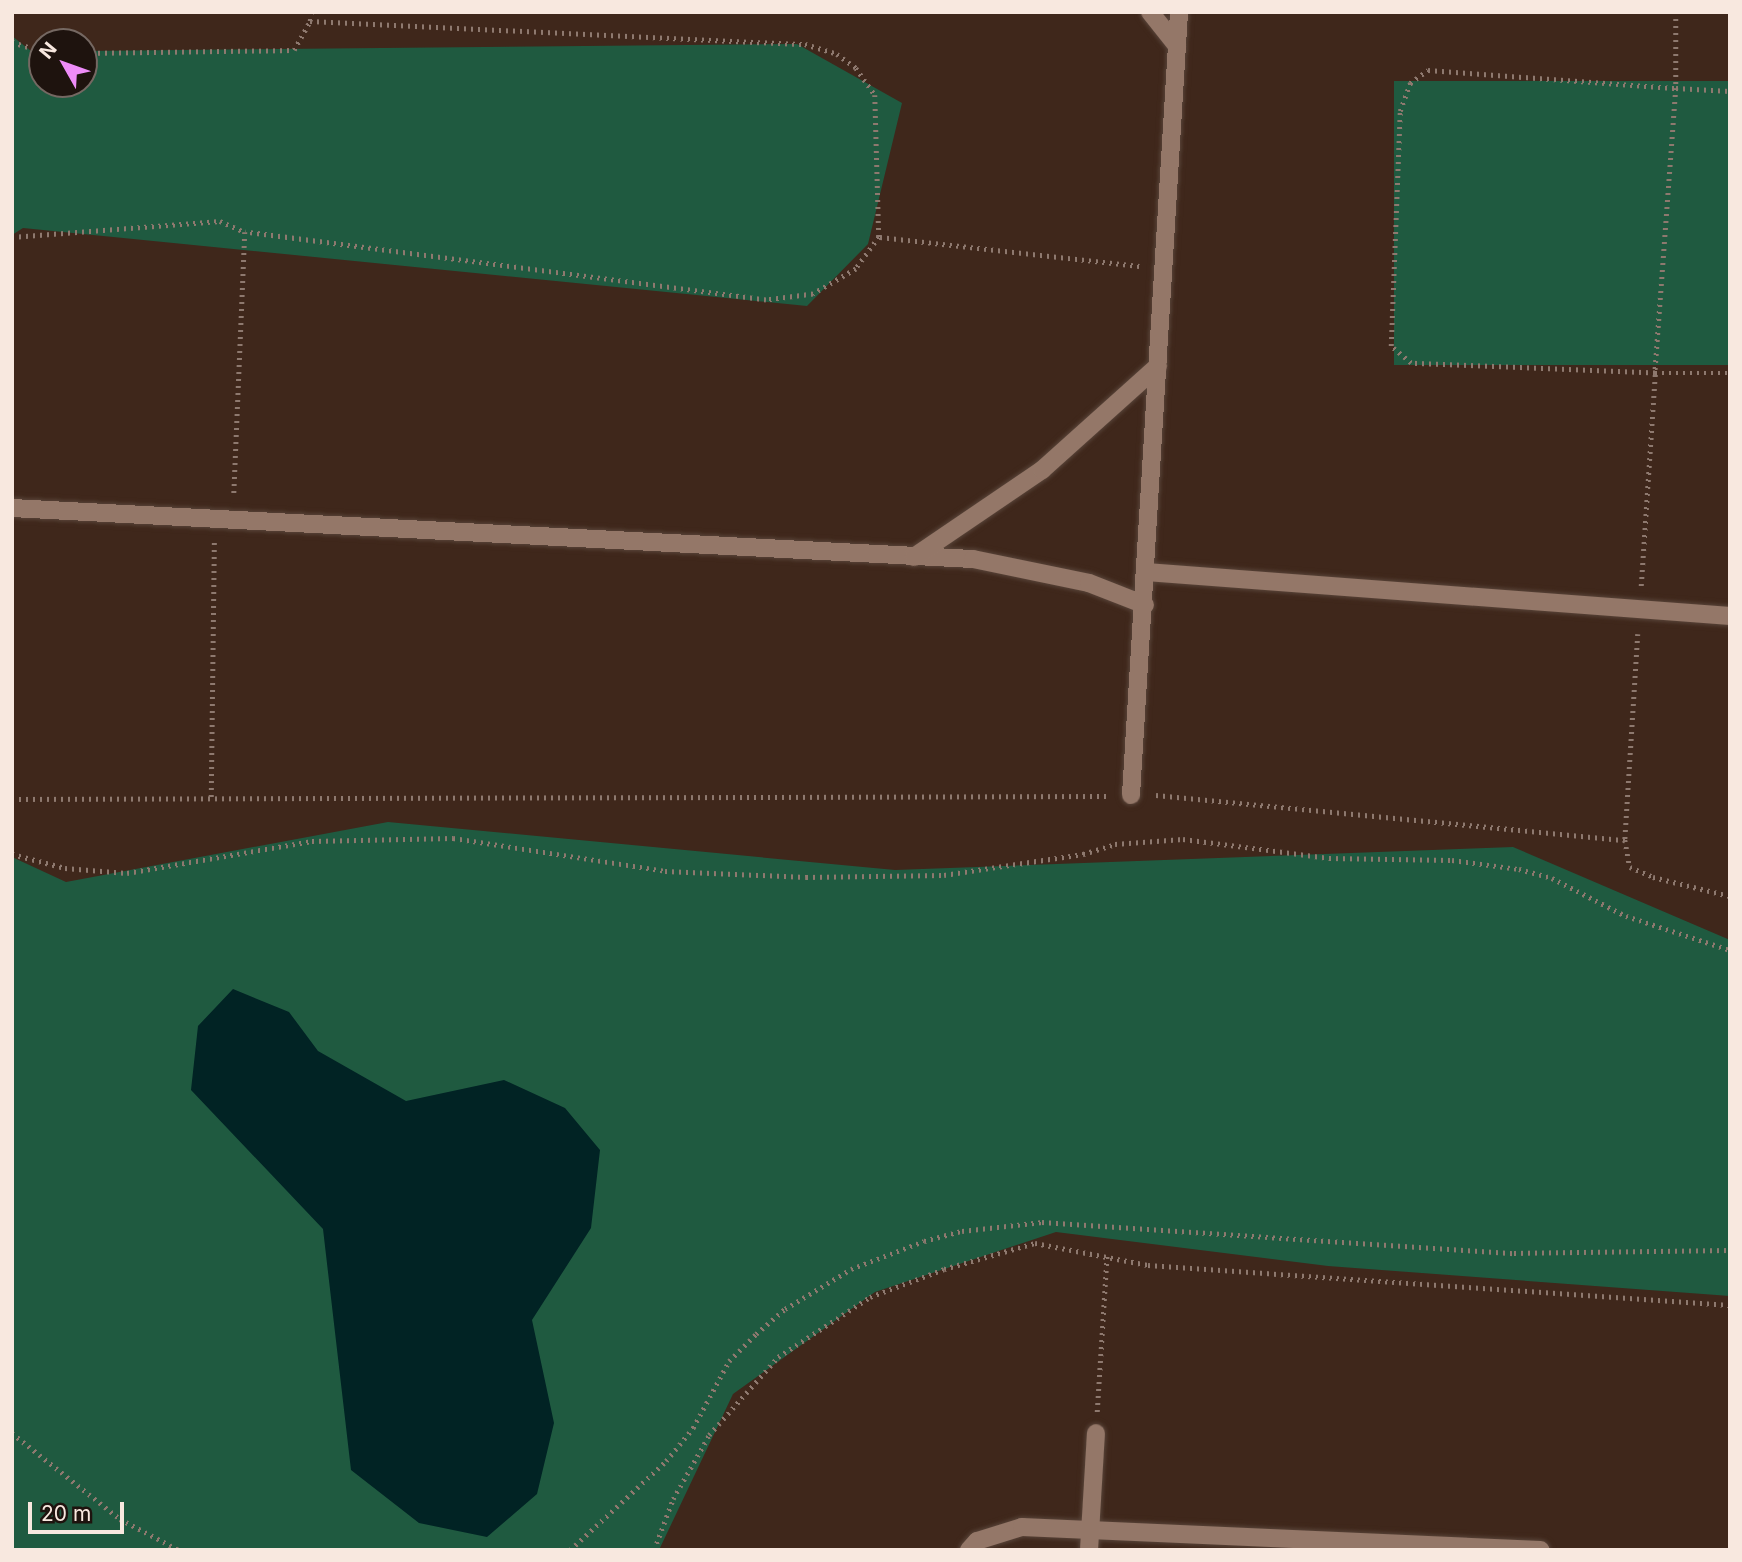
<!DOCTYPE html>
<style>
body{margin:0}
#map{position:relative;width:1742px;height:1562px;overflow:hidden;background:#3f271b;font-family:Inter,sans-serif}
div>[style]{position:absolute}
.green>*{inset:0;background:#1f5a40;transform-origin:0 0}
.water>*{inset:0;background:#012324}
.path>*{height:4.5px;margin-top:-2.25px;transform-origin:0;background:repeating-linear-gradient(90deg,#8e796f 0 2px,transparent 0 7px)}
.roads{filter:drop-shadow(0 0 2px #584439) drop-shadow(0 0 2px #584439)}
.minor>*{height:18px;margin:-9px;padding:0 9px;transform-origin:9px;border-radius:9px;background:#947768}
span{translate:-50% -50%;white-space:nowrap;text-align:center;line-height:1.15;-webkit-text-stroke:5px #1e130e;paint-order:stroke}
.frame{position:absolute;inset:0;border:14px solid #f8e8df;pointer-events:none}
.north{position:absolute;left:28px;top:28px;width:70px;height:70px;box-sizing:border-box;background:#1e130e;border:2px solid #756862;border-radius:50%;rotate:310deg;font-size:19px;font-weight:700;line-height:28px;text-align:center;color:#f8e8df}
.north::after{content:'';display:block;margin:auto;width:24px;height:32px;background:#ee8cf8;clip-path:polygon(50% 0,100% 100%,50% 72%,0 100%)}
.scale{position:absolute;left:28px;top:1502px;width:96px;height:32px;box-sizing:border-box;border:4px solid #f8e8df;border-top:0;padding-left:9px;font-size:21px;line-height:24px;white-space:nowrap;color:#f8e8df;-webkit-text-stroke:5px #1e130e;paint-order:stroke}
</style>
<div id="map">
<div class="green">
<i style="clip-path:polygon(12px 36px,31px 51px,42px 51px,42px 84px,84px 84px,84px 51px,797px 44px,902px 103px,868px 244px,807px 306px,23px 228px,12px 235px)"></i>
<i style="left:1730px;top:81px;width:284px;height:336px;rotate:90deg"></i>
<i style="clip-path:polygon(388px 822px,895px 870px,1513px 847px,1730px 940px,1730px 1296px,1328px 1266px,1056px 1232px,875px 1292px,733px 1394px,659px 1550px,12px 1550px,12px 857px,66px 882px)"></i>
</div>
<div class="water">
<i style="clip-path:polygon(233px 989px,289px 1012px,318px 1051px,406px 1101px,504px 1080px,565px 1108px,600px 1150px,591px 1228px,532px 1320px,554px 1423px,537px 1494px,487px 1537px,419px 1523px,351px 1470px,323px 1229px,191px 1090px,198px 1026px)"></i>
</div>
<div class="path">
<i style="left:1676px;top:12px;width:76px;rotate:90deg"></i>
<i style="left:1676px;top:88px;width:286px;rotate:94.2deg"></i>
<i style="left:1655px;top:373px;width:244px;rotate:-177.7deg"></i>
<i style="left:1411px;top:363px;width:26px;rotate:-140deg"></i>
<i style="left:1391px;top:346px;width:235px;rotate:-87.8deg"></i>
<i style="left:1400px;top:111px;width:30px;rotate:-70deg"></i>
<i style="left:1410px;top:83px;width:22px;rotate:-36deg"></i>
<i style="left:1428px;top:70px;width:249px;rotate:4.2deg"></i>
<i style="left:1676px;top:88px;width:54px;rotate:3.2deg"></i>
<i style="left:310px;top:21px;width:9px;rotate:-84deg"></i>
<i style="left:12px;top:42px;width:31px;rotate:17deg"></i>
<i style="left:84px;top:53px;width:210px;rotate:-0.8deg"></i>
<i style="left:294px;top:50px;width:33px;rotate:-61deg"></i>
<i style="left:310px;top:21px;width:496px;rotate:2.7deg"></i>
<i style="left:805px;top:44px;width:34px;rotate:17deg"></i>
<i style="left:837px;top:54px;width:24px;rotate:36deg"></i>
<i style="left:856px;top:68px;width:33px;rotate:55deg"></i>
<i style="left:875px;top:95px;width:142px;rotate:88.4deg"></i>
<i style="left:879px;top:237px;width:39px;rotate:126deg"></i>
<i style="left:856px;top:269px;width:50px;rotate:149.8deg"></i>
<i style="left:813px;top:294px;width:47px;rotate:172.7deg"></i>
<i style="left:766px;top:300px;width:525px;rotate:-172.56deg"></i>
<i style="left:12px;top:237px;width:209px;rotate:-4.4deg"></i>
<i style="left:220px;top:221px;width:27px;rotate:24deg"></i>
<i style="left:245px;top:232px;width:264px;rotate:92.4deg"></i>
<i style="left:880px;top:237px;width:261px;rotate:6.4deg"></i>
<i style="left:1641px;top:586px;width:213px;rotate:-86.2deg"></i>
<i style="left:1655px;top:373px;width:75px"></i>
<i style="left:1638px;top:634px;width:206px;rotate:93.6deg"></i>
<i style="left:1625px;top:840px;width:27px;rotate:80deg"></i>
<i style="left:1630px;top:867px;width:25px;rotate:23deg"></i>
<i style="left:1653px;top:877px;width:79px;rotate:13.9deg"></i>
<i style="left:1156px;top:795px;width:471px;rotate:5.5deg"></i>
<i style="left:211px;top:797px;width:255px;rotate:-89.3deg"></i>
<i style="left:12px;top:799px;width:1097px;rotate:-0.16deg"></i>
<i style="left:12px;top:854px;width:55px;rotate:14.8deg"></i>
<i style="left:65px;top:868px;width:62px;rotate:4.6deg"></i>
<i style="left:127px;top:873px;width:188px;rotate:-9.8deg"></i>
<i style="left:312px;top:841px;width:141px;rotate:-1.2deg"></i>
<i style="left:453px;top:838px;width:215px;rotate:8.8deg"></i>
<i style="left:665px;top:871px;width:141px;rotate:2.4deg"></i>
<i style="left:806px;top:877px;width:138px;rotate:-0.8deg"></i>
<i style="left:944px;top:875px;width:141px;rotate:-8.6deg"></i>
<i style="left:1083px;top:854px;width:34px;rotate:-17deg"></i>
<i style="left:1115px;top:844px;width:68px;rotate:-4.2deg"></i>
<i style="left:1183px;top:839px;width:147px;rotate:7.4deg"></i>
<i style="left:1329px;top:858px;width:123px;rotate:0.9deg"></i>
<i style="left:1452px;top:860px;width:68px;rotate:7.7deg"></i>
<i style="left:1519px;top:869px;width:34px;rotate:15deg"></i>
<i style="left:1552px;top:878px;width:83px;rotate:27.2deg"></i>
<i style="left:1626px;top:916px;width:109px;rotate:18.1deg"></i>
<i style="left:1097px;top:1412px;width:157px;rotate:-86.4deg"></i>
<i style="left:12px;top:1433px;width:138px;rotate:38.5deg"></i>
<i style="left:120px;top:1519px;width:67px;rotate:27.7deg"></i>
<i style="left:570px;top:1550px;width:131px;rotate:-42.8deg"></i>
<i style="left:666px;top:1461px;width:43px;rotate:-50.7deg"></i>
<i style="left:693px;top:1428px;width:76px;rotate:-61.8deg"></i>
<i style="left:729px;top:1361px;width:38px;rotate:-45deg"></i>
<i style="left:756px;top:1334px;width:38px;rotate:-41deg"></i>
<i style="left:785px;top:1309px;width:77px;rotate:-31.2deg"></i>
<i style="left:851px;top:1269px;width:78px;rotate:-21deg"></i>
<i style="left:924px;top:1241px;width:39px;rotate:-15deg"></i>
<i style="left:962px;top:1231px;width:81px;rotate:-6.4deg"></i>
<i style="left:1042px;top:1222px;width:473px;rotate:3.8deg"></i>
<i style="left:1514px;top:1253px;width:216px;rotate:-0.8deg"></i>
<i style="left:654px;top:1550px;width:54px;rotate:-69.6deg"></i>
<i style="left:673px;top:1499px;width:73px;rotate:-60.6deg"></i>
<i style="left:709px;top:1435px;width:104px;rotate:-48.5deg"></i>
<i style="left:778px;top:1357px;width:110px;rotate:-33.1deg"></i>
<i style="left:870px;top:1297px;width:79px;rotate:-20.7deg"></i>
<i style="left:944px;top:1269px;width:95px;rotate:-15.9deg"></i>
<i style="left:1035px;top:1243px;width:115px;rotate:11deg"></i>
<i style="left:1148px;top:1265px;width:583px;rotate:3.93deg"></i>
</div>
<div class="roads">
<div class="minor">
<i style="left:1150px;top:12px;width:43px;rotate:51.5deg"></i>
<i style="left:12px;top:508px;width:962px;rotate:3.04deg"></i>
<i style="left:973px;top:559px;width:118px;rotate:11.7deg"></i>
<i style="left:1089px;top:583px;width:60px;rotate:21.4deg"></i>
<i style="left:914px;top:557px;width:155px;rotate:-34.2deg"></i>
<i style="left:1042px;top:470px;width:156px;rotate:-41.9deg"></i>
<i style="left:1146px;top:572px;width:586px;rotate:4.31deg"></i>
<i style="left:1131px;top:795px;width:784px;rotate:-86.49deg"></i>
<i style="left:969px;top:1550px;width:12px;rotate:-48deg"></i>
<i style="left:977px;top:1541px;width:47px;rotate:-17.3deg"></i>
<i style="left:1022px;top:1527px;width:519px;rotate:2.54deg"></i>
<i style="left:1089px;top:1550px;width:117px;rotate:-86.6deg"></i>
</div>
</div>
<div class="frame"></div>
<div class="north">N</div>
<div class="scale">20 m</div>
</div>
